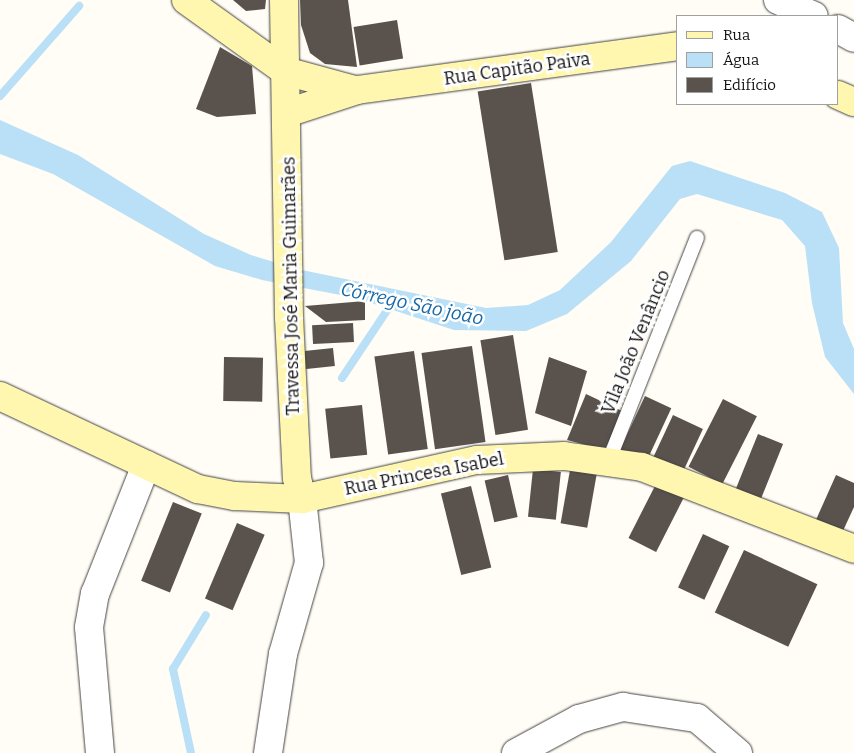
<!DOCTYPE html>
<meta charset="utf-8">
<style>
body{margin:0}
#map{position:relative;width:854px;height:753px;overflow:hidden;background:#fffdf5;font-family:Bitter,serif}
div>[style]{position:absolute}
.water>*{inset:0;background:#b9e0f7}
.stream>*{height:8px;margin:-4px;padding:0 4px;transform-origin:4px;border-radius:4px;background:#b9e0f7}
.building>*{inset:0;background:#5a524d;transform-origin:0 0}
.roads{filter:drop-shadow(0 0 1px #444) drop-shadow(0 0 1px #444)}
.lane>*{height:14px;margin:-7px;padding:0 7px;transform-origin:7px;border-radius:7px;background:#fff}
.street>*{height:28px;margin:-14px;padding:0 14px;transform-origin:14px;border-radius:14px;background:#fff}
.secondary>*{height:28px;margin:-14px;padding:0 14px;transform-origin:14px;border-radius:14px;background:#fff6b0}
span{translate:-50% -50%;white-space:nowrap;text-align:center;line-height:1.15;-webkit-text-stroke:5px #fff;paint-order:stroke}
.street-label{font-size:18px;color:#111}
.water-label{font-size:19px;color:#1768a6;font-style:italic}
.legend{position:absolute;left:676px;top:15px;width:162px;height:90px;box-sizing:border-box;background:#fff;border:1px solid #a0a0a0;margin:0;padding:6px 9px;list-style:none;font-size:15px;color:#111}
.legend li{display:flex;align-items:center;gap:10px;height:25px}
.legend b{width:25px;border:1px solid #a0a0a0}
</style>
<div id="map">
<div class="water">
<i style="clip-path:polygon(0 120px,78px 155px,204px 234px,251px 255px,297px 269px,486px 308px,528px 305px,560px 290px,611px 242px,672px 166px,690px 161px,785px 193px,822px 212px,839px 248px,843px 323px,854px 349px,854px 394px,825px 357px,812px 303px,805px 246px,782px 220px,697px 194px,680px 199px,631px 261px,567px 314px,526px 331px,454px 330px,356px 298px,262px 280px,215px 266px,53px 174px,0 154px)"></i>
</div>
<div class="stream">
<i style="left:0;top:96px;width:120px;rotate:-48.7deg"></i>
<i style="left:342px;top:378px;width:90px;rotate:-56.3deg"></i>
<i style="left:191px;top:753px;width:86px;rotate:-102.1deg"></i>
<i style="left:173px;top:669px;width:63px;rotate:-58.6deg"></i>
</div>
<div class="building">
<i style="clip-path:polygon(233px 0,266px 0,265px 9px,246px 11px)"></i>
<i style="clip-path:polygon(300px 0,348px 0,357px 67px,325px 64px,310px 53px,301px 25px)"></i>
<i style="left:397px;top:20px;width:39px;height:44px;rotate:81deg"></i>
<i style="clip-path:polygon(220px 47px,252px 66px,256px 114px,217px 117px,196px 109px)"></i>
<i style="left:531px;top:83px;width:171px;height:54px;rotate:81deg"></i>
<i style="clip-path:polygon(365px 301px,365px 320px,326px 322px,305px 306px)"></i>
<i style="left:353px;top:323px;width:19px;height:41px;rotate:87deg"></i>
<i style="left:513px;top:335px;width:96px;height:33px;rotate:81deg"></i>
<i style="left:472px;top:346px;width:97px;height:51px;rotate:82deg"></i>
<i style="left:333px;top:348px;width:18px;height:31px;rotate:84deg"></i>
<i style="left:414px;top:351px;width:99px;height:40px;rotate:82deg"></i>
<i style="left:224px;top:357px;width:39px;height:44px;rotate:1deg"></i>
<i style="clip-path:polygon(549px 357px,587px 371px,571px 426px,535px 413px)"></i>
<i style="clip-path:polygon(586px 394px,622px 411px,605px 450px,567px 440px)"></i>
<i style="left:645px;top:396px;width:29px;height:62px;rotate:25deg"></i>
<i style="left:723px;top:399px;width:38px;height:76px;rotate:27deg"></i>
<i style="left:362px;top:405px;width:50px;height:37px;rotate:84deg"></i>
<i style="left:673px;top:415px;width:33px;height:53px;rotate:25deg"></i>
<i style="left:758px;top:434px;width:27px;height:61px;rotate:22deg"></i>
<i style="left:533px;top:469px;width:28px;height:48px;rotate:6deg"></i>
<i style="left:570px;top:470px;width:27px;height:54px;rotate:10deg"></i>
<i style="left:508px;top:475px;width:43px;height:24px;rotate:77deg"></i>
<i style="clip-path:polygon(836px 475px,854px 483px,854px 507px,842px 533px,815px 522px)"></i>
<i style="left:658px;top:480px;width:31px;height:65px;rotate:27deg"></i>
<i style="left:471px;top:486px;width:84px;height:31px;rotate:76deg"></i>
<i style="left:173px;top:502px;width:31px;height:85px;rotate:22deg"></i>
<i style="left:237px;top:523px;width:30px;height:82px;rotate:23deg"></i>
<i style="left:703px;top:534px;width:29px;height:59px;rotate:25deg"></i>
<i style="left:744px;top:550px;width:81px;height:69px;rotate:25deg"></i>
</div>
<div class="roads">
<div class="lane">
<i style="left:609px;top:460px;width:239px;rotate:-68.4deg"></i>
</div>
<div class="street">
<i style="left:778px;top:0;width:39px;rotate:24deg"></i>
<i style="left:838px;top:29px;width:18px;rotate:29deg"></i>
<i style="left:100px;top:753px;width:126px;rotate:-95deg"></i>
<i style="left:89px;top:627px;width:34px;rotate:-80deg"></i>
<i style="left:95px;top:594px;width:139px;rotate:-68.4deg"></i>
<i style="left:268px;top:753px;width:100px;rotate:-81.4deg"></i>
<i style="left:283px;top:654px;width:95px;rotate:-74.1deg"></i>
<i style="left:309px;top:563px;width:64px;rotate:-96.2deg"></i>
<i style="left:516px;top:753px;width:72px;rotate:-28.4deg"></i>
<i style="left:579px;top:719px;width:46px;rotate:-15.3deg"></i>
<i style="left:623px;top:707px;width:75px;rotate:8.5deg"></i>
<i style="left:697px;top:718px;width:54px;rotate:40.5deg"></i>
</div>
<div class="secondary">
<i style="left:186px;top:0;width:122px;rotate:35.6deg"></i>
<i style="left:285px;top:71px;width:73px;rotate:15.2deg"></i>
<i style="left:284px;top:0;width:317px;rotate:89.1deg"></i>
<i style="left:289px;top:317px;width:161px;rotate:87.2deg"></i>
<i style="left:297px;top:478px;width:22px;rotate:77deg"></i>
<i style="left:838px;top:95px;width:17px;rotate:24deg"></i>
<i style="left:287px;top:113px;width:74px;rotate:-18.2deg"></i>
<i style="left:357px;top:90px;width:324px;rotate:-7.8deg"></i>
<i style="left:0;top:396px;width:219px;rotate:25.2deg"></i>
<i style="left:198px;top:489px;width:38px;rotate:11deg"></i>
<i style="left:235px;top:496px;width:67px;rotate:2.6deg"></i>
<i style="left:302px;top:499px;width:179px;rotate:-12.6deg"></i>
<i style="left:477px;top:460px;width:87px;rotate:-2.6deg"></i>
<i style="left:564px;top:456px;width:79px;rotate:8deg"></i>
<i style="left:642px;top:467px;width:227px;rotate:21.1deg"></i>
</div>
</div>
<div class="street-label">
<span style="left:517px;top:69px;rotate:-8deg">Rua Capitão Paiva</span>
<span style="left:291px;top:286px;rotate:-91deg">Travessa José Maria Guimarães</span>
<span style="left:636px;top:342px;rotate:-68deg">Vila João Venâncio</span>
<span style="left:424px;top:474px;rotate:-11deg">Rua Princesa Isabel</span>
</div>
<div class="water-label">
<span style="left:412px;top:304px;rotate:12deg">Córrego São joão</span>
</div>
<ul class="legend">
<li><b style="height:6px;background:#fff6b0"></b>Rua</li>
<li><b style="height:14px;background:#b9e0f7"></b>Água</li>
<li><b style="height:14px;background:#5a524d"></b>Edifício</li>
</ul>
</div>
